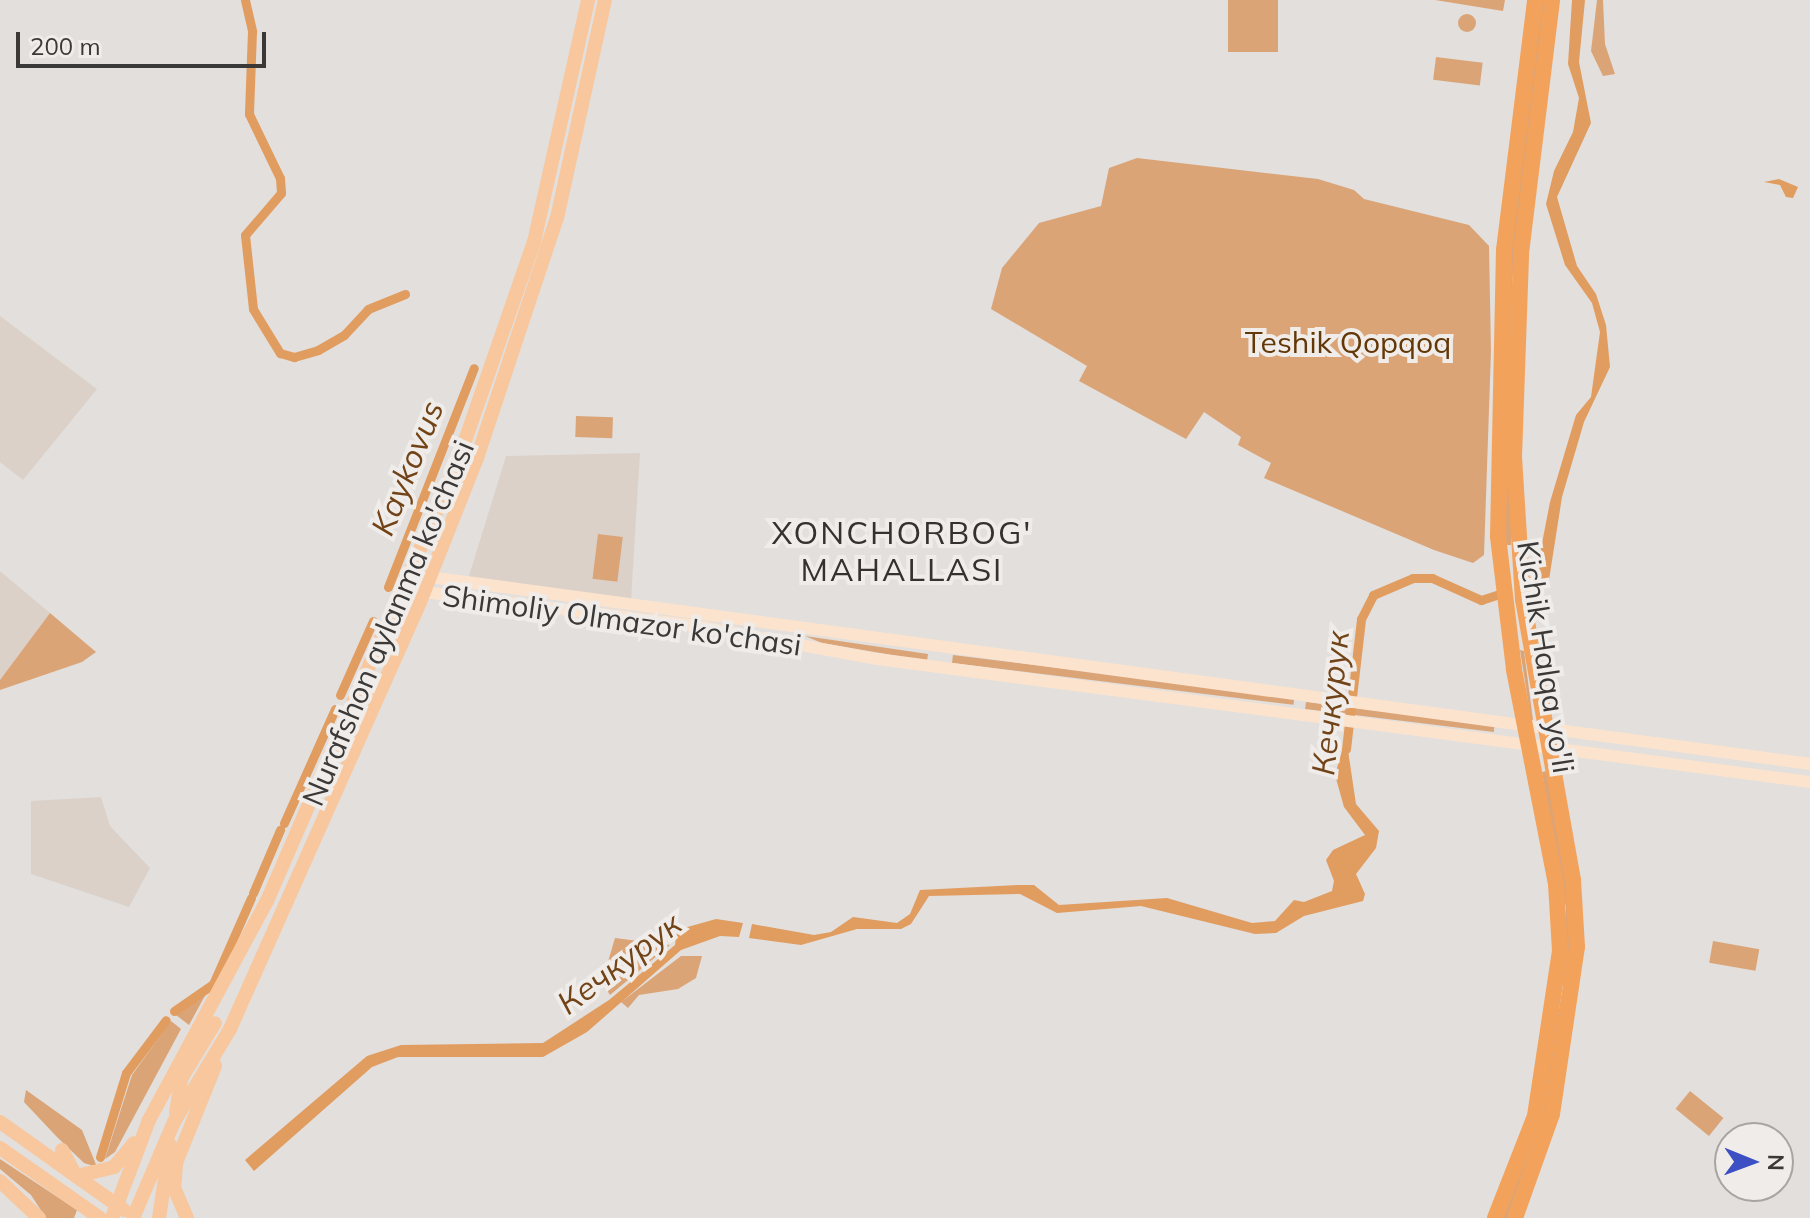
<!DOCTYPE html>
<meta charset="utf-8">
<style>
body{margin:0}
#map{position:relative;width:1810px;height:1218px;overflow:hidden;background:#e2dfdc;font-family:Mulish,sans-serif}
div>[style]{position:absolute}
.built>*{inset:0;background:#dbd1c9}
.green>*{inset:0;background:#dba477;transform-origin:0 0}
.round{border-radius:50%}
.water>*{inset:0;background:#e19c60}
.canal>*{height:9px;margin:-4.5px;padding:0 4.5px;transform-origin:4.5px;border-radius:4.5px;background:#e19c60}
.secondary>*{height:12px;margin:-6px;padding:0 6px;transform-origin:6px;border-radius:6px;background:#fbe3ce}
.primary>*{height:14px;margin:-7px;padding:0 7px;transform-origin:7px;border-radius:7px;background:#f8c79d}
.highway>*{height:16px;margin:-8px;padding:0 8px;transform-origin:8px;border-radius:8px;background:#f3a25c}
span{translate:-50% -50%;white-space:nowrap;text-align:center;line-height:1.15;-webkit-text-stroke:8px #efece9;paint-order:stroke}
.park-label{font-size:30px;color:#643706}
.street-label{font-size:30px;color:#3b3938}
.water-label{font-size:32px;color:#714317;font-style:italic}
.neighbourhood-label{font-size:32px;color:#343230;letter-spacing:2px}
.north{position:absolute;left:1714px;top:1122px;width:80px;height:80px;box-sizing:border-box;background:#efece9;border:2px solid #a7a4a2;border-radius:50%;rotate:91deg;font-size:22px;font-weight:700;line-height:32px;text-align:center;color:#3b3938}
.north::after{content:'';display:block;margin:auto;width:28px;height:36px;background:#3c50c3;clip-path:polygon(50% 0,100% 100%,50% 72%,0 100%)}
.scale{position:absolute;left:16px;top:32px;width:250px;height:36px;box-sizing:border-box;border:4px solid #3b3938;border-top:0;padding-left:10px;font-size:24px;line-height:28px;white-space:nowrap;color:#3b3938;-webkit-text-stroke:6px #efece9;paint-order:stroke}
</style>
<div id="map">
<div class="built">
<i style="clip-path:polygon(0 316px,97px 389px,23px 480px,0 462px)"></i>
<i style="clip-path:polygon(640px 453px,631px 601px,468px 579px,506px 456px)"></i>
<i style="clip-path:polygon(0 571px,50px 613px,0 680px)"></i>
<i style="clip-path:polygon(101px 797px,110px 826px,150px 868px,129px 907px,31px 874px,31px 801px)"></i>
</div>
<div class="green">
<i style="left:1228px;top:0;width:50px;height:52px"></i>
<i style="clip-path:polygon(1435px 0,1505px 0,1503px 11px)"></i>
<i style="clip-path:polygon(1540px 0,1546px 0,1512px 281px,1511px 545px,1506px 545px,1506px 277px)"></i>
<i style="clip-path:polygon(1597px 0,1603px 0,1605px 44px,1615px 74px,1603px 76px,1591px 51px)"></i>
<i class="round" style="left:1458px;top:14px;width:18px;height:18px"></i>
<i style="left:1436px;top:57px;width:47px;height:23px;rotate:7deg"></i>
<i style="clip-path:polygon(1137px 158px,1318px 179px,1354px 190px,1364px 199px,1469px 225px,1489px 246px,1491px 351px,1484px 555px,1473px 563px,1434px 550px,1264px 478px,1271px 463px,1238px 445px,1241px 437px,1204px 412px,1186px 439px,1079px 381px,1087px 366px,991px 309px,1002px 268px,1039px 223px,1101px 206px,1109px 168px)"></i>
<i style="left:576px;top:416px;width:37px;height:21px;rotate:2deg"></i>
<i style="left:598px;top:534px;width:25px;height:45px;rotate:7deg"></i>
<i style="clip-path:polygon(50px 613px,96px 652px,82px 662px,0 690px,0 680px)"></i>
<i style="clip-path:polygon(805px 636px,928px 654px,927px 661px,822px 643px)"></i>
<i style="clip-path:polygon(1520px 650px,1524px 651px,1533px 720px,1531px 720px)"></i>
<i style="left:953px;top:655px;width:344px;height:8px;rotate:7deg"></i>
<i style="left:1306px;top:702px;width:190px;height:7px;rotate:7deg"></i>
<i style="clip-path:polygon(1547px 771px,1572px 908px,1568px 987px,1546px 1118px,1509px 1218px,1503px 1218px,1538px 1129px,1563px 987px,1566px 908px,1542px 772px)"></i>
<i style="clip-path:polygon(615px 938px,670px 945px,610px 995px,602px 982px)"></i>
<i style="left:1713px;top:941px;width:47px;height:22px;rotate:10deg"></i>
<i style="clip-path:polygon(681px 956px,702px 956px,696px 978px,678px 989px,639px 995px,628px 1008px,621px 1002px)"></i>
<i style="clip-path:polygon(207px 992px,189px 1025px,176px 1015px,179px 1011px)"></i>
<i style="clip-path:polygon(171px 1021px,181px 1029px,115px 1152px,105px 1159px,132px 1075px)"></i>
<i style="clip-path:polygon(26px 1090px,82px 1130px,97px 1167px,84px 1163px,56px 1136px,24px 1102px)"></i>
<i style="left:1690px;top:1091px;width:43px;height:23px;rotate:39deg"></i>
<i style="clip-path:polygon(0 1159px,77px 1210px,74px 1218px,46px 1218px,31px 1195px,0 1169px)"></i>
</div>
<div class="water">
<i style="clip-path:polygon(1572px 0,1585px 0,1579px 62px,1591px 123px,1557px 197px,1577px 266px,1596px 294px,1606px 325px,1610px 367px,1584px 422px,1562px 497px,1549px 580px,1542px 590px,1538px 564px,1550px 502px,1576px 415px,1591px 397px,1600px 332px,1592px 303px,1565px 265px,1546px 204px,1554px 171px,1573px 132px,1579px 98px,1568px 64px)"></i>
<i style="clip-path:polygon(1779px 179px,1798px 187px,1793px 198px,1786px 197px,1780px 185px,1764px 182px)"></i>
<i style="clip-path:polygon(1346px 737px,1356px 804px,1379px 831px,1376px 848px,1356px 874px,1365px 894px,1363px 901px,1304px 916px,1276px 933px,1255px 934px,1141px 906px,1057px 913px,1020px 894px,929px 896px,911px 924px,901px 929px,857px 929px,801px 945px,749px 938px,752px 924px,814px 935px,831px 932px,853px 917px,897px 923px,910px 914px,920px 890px,1018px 885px,1034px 885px,1059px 905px,1167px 898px,1252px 923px,1275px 921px,1294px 900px,1304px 902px,1332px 891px,1334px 881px,1326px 860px,1333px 850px,1365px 835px,1344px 807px,1335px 775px)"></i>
<i style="clip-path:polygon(716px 919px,743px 923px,739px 937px,720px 936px,681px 950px,587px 1032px,543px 1057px,398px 1057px,372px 1067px,254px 1171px,245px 1160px,367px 1056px,401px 1045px,543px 1043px,609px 1000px,675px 945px,677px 930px)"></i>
</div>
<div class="canal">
<i style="left:245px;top:0;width:32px;rotate:77deg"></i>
<i style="left:252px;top:31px;width:83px;rotate:92.1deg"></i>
<i style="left:249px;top:114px;width:71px;rotate:64.2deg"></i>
<i style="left:280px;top:178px;width:15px;rotate:86deg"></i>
<i style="left:281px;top:193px;width:55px;rotate:130.6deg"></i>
<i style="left:245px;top:235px;width:74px;rotate:83.8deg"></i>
<i style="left:253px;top:309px;width:52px;rotate:58.5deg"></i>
<i style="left:280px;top:353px;width:15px;rotate:16deg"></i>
<i style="left:294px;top:357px;width:25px;rotate:-16deg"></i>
<i style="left:318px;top:350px;width:30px;rotate:-30deg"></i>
<i style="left:344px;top:335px;width:35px;rotate:-47deg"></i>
<i style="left:368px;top:309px;width:40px;rotate:-22deg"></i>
<i style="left:1519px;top:586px;width:22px;rotate:-22deg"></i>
<i style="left:1539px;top:578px;width:11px;rotate:-80deg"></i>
<i style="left:388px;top:587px;width:235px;rotate:-68.6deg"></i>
<i style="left:340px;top:695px;width:81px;rotate:-66deg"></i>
<i style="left:1346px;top:749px;width:131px;rotate:-83.4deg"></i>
<i style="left:1361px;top:619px;width:27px;rotate:-63deg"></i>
<i style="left:1373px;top:595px;width:43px;rotate:-23deg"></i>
<i style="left:1413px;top:578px;width:19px"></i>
<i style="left:1432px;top:578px;width:54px;rotate:24.2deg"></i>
<i style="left:1481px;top:600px;width:25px;rotate:-18deg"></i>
<i style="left:284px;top:823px;width:125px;rotate:-65.9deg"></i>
<i style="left:253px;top:893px;width:69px;rotate:-66.8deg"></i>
<i style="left:174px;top:1011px;width:47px;rotate:-34.7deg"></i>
<i style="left:213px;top:984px;width:94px;rotate:-66.2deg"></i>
<i style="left:100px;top:1157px;width:88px;rotate:-72.8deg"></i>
<i style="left:126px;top:1073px;width:66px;rotate:-53deg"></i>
</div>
<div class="secondary">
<i style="left:422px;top:576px;width:1401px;rotate:7.71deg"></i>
<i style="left:411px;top:578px;width:19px;rotate:47deg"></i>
<i style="left:424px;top:592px;width:275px;rotate:7.1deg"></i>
<i style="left:697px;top:626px;width:183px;rotate:10.4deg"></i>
<i style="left:877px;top:659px;width:941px;rotate:7.51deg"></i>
</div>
<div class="primary">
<i style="left:176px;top:1113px;width:36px;rotate:-81deg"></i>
<i style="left:182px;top:1077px;width:63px;rotate:-58.6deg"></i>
<i style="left:0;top:1122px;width:152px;rotate:35.4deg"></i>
<i style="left:0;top:1148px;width:122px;rotate:35deg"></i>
<i style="left:62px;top:1150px;width:27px;rotate:62deg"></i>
<i style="left:76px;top:1176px;width:39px;rotate:-13deg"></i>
<i style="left:114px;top:1167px;width:31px;rotate:-50deg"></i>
<i style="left:0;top:1181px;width:54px;rotate:43.5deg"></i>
<i style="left:112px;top:1218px;width:105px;rotate:-69.3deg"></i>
<i style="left:149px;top:1120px;width:249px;rotate:-61.7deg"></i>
<i style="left:267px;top:901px;width:480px;rotate:-66.5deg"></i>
<i style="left:458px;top:461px;width:232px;rotate:-70.9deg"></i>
<i style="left:534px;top:242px;width:248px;rotate:-77.4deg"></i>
<i style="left:133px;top:1218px;width:104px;rotate:-66.9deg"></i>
<i style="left:174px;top:1122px;width:109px;rotate:-58.9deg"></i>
<i style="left:230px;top:1029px;width:467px;rotate:-66deg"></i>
<i style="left:420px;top:602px;width:155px;rotate:-68.4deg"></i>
<i style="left:477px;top:458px;width:253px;rotate:-71.6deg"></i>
<i style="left:557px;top:218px;width:223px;rotate:-77.6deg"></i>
<i style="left:159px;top:1218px;width:74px;rotate:-81.4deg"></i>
<i style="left:187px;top:1218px;width:33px;rotate:-113deg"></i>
<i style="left:174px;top:1188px;width:25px;rotate:-85deg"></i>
<i style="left:176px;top:1163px;width:105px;rotate:-68.1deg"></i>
</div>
<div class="highway">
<i style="left:1495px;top:1218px;width:110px;rotate:-68.6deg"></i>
<i style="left:1535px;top:1116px;width:167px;rotate:-81.4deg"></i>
<i style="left:1560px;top:951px;width:67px;rotate:-93.4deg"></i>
<i style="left:1556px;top:884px;width:219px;rotate:-101.1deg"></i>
<i style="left:1514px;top:669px;width:134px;rotate:-96.9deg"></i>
<i style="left:1498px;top:536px;width:286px;rotate:-88.8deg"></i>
<i style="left:1504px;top:250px;width:252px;rotate:-82.9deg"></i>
<i style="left:1515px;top:1218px;width:110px;rotate:-70.4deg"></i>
<i style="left:1552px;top:1114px;width:169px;rotate:-81.5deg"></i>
<i style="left:1577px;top:947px;width:67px;rotate:-93.4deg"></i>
<i style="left:1573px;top:880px;width:284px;rotate:-100.1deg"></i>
<i style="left:1523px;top:600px;width:143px;rotate:-93.6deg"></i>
<i style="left:1514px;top:457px;width:204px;rotate:-88deg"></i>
<i style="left:1521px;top:253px;width:255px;rotate:-83deg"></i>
</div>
<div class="park-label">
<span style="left:1348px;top:342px">Teshik Qopqoq</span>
</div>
<div class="street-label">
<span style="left:622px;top:620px;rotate:8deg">Shimoliy Olmazor ko'chasi</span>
<span style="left:388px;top:623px;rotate:-67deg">Nurafshon aylanma ko'chasi</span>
<span style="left:1546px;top:657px;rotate:81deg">Kichik Halqa yo'li</span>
</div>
<div class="water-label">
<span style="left:407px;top:468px;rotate:-68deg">Kaykovus</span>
<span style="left:1330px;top:703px;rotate:-84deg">Кечкурук</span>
<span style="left:619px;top:963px;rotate:-37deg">Кечкурук</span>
</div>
<div class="neighbourhood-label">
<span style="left:902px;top:551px">XONCHORBOG'<br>MAHALLASI</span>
</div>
<div class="north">N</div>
<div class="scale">200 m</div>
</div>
